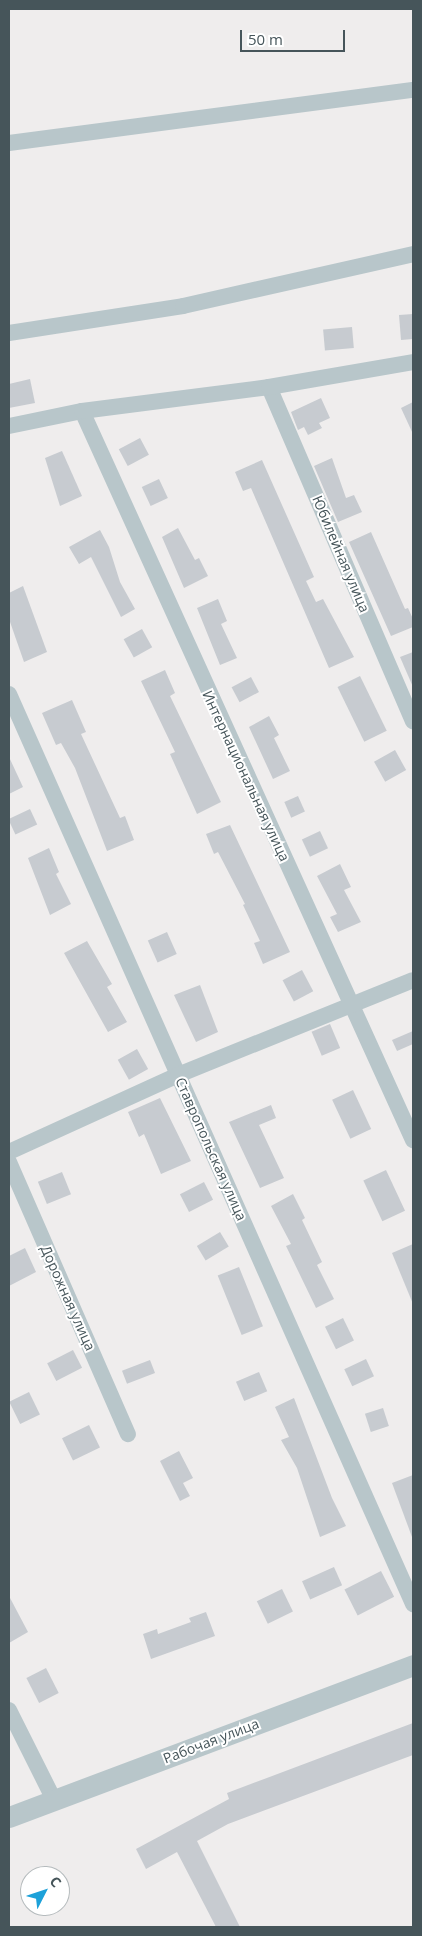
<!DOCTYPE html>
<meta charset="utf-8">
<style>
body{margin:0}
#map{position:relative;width:422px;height:1936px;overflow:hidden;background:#efeded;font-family:"Open Sans",sans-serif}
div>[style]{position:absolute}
.building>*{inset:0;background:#c7cbd0;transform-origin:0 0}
.minor>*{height:16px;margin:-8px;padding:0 8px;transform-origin:8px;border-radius:8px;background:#b8c6ca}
.tertiary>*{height:21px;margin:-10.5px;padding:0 10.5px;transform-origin:10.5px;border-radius:10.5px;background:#b8c6ca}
span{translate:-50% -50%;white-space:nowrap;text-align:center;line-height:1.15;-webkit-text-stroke:4px #fff;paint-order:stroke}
.street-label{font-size:14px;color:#46555a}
.frame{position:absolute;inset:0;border:10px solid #46555a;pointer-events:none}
.north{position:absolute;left:20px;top:1866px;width:50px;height:50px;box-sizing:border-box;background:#fff;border:1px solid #b5bbbd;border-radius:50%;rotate:49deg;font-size:14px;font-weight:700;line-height:20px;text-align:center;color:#46555a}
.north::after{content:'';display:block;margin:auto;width:18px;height:22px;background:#1da1d9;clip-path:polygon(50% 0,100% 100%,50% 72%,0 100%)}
.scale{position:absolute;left:240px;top:30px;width:105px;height:22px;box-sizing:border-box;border:2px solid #46555a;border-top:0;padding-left:6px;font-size:15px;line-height:18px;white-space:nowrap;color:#46555a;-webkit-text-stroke:4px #fff;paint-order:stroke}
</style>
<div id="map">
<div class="building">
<i style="clip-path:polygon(413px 314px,413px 339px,401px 340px,399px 315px)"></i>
<i style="left:352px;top:327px;width:21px;height:29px;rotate:85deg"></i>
<i style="clip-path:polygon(30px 379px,35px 403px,9px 408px,9px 384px)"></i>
<i style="clip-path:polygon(321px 398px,330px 418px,319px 423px,322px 428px,308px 435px,304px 427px,298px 430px,291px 412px)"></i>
<i style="clip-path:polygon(413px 402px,413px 434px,401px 408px)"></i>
<i style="left:140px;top:438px;width:19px;height:24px;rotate:62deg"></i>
<i style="clip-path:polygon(62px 451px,82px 496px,60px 506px,45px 458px)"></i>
<i style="clip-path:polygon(332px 458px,346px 498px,354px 495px,362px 512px,338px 522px,314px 466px)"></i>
<i style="clip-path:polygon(262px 460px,314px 577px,306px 581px,316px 602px,323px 599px,354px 657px,329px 668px,251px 488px,243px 491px,235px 472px)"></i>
<i style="left:159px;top:479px;width:21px;height:19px;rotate:65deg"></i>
<i style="clip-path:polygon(178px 528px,195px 560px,199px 558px,208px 576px,184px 588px,162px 537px)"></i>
<i style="clip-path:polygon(100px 530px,109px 547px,120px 582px,135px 609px,121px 617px,91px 557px,79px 564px,69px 547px)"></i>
<i style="clip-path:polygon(371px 532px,405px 609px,408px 608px,413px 619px,413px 627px,391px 636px,349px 542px)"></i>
<i style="clip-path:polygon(23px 586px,47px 652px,24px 662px,9px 619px,9px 593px)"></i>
<i style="clip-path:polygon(218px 599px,227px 621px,221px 624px,237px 658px,220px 665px,197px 608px)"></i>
<i style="left:142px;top:629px;width:21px;height:21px;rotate:61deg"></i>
<i style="clip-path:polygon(413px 652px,413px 687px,400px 657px)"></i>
<i style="clip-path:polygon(165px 670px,175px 693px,170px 696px,221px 802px,197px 814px,170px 754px,175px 752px,141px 681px)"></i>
<i style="left:360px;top:676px;width:61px;height:25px;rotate:64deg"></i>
<i style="left:251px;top:677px;width:17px;height:22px;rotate:62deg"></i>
<i style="clip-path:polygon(72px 700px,86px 732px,81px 734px,120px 818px,125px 816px,134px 840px,107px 851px,75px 768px,61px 743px,56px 745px,42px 713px)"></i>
<i style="clip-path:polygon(269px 716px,279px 735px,274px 738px,290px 771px,273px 779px,249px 727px)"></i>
<i style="left:395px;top:750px;width:23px;height:24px;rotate:61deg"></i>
<i style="clip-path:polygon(9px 757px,23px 787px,9px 794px)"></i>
<i style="left:298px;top:796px;width:17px;height:15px;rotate:66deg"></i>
<i style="left:30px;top:809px;width:17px;height:24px;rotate:65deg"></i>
<i style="clip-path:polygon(230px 825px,290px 952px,263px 964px,254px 943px,260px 941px,243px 905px,245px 904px,218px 852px,214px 854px,206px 834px)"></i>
<i style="left:320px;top:831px;width:19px;height:20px;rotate:65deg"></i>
<i style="clip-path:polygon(49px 848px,59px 872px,56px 874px,71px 904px,50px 915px,28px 858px)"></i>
<i style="clip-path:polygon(340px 864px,351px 887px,344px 890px,361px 922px,338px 932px,330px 917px,337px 914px,317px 876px)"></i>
<i style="left:167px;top:932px;width:24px;height:21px;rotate:66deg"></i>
<i style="clip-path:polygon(87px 941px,112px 984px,107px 987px,127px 1022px,108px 1032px,64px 953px)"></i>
<i style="left:302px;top:970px;width:24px;height:22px;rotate:62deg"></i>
<i style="clip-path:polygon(200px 985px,218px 1032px,196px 1042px,174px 995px)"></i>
<i style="left:330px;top:1024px;width:26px;height:20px;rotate:67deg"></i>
<i style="clip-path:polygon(413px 1031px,413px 1044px,397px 1051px,392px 1040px)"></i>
<i style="left:137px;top:1049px;width:23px;height:22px;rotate:61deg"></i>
<i style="left:353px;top:1090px;width:43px;height:23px;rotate:65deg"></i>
<i style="clip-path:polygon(160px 1098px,191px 1161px,161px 1174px,144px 1134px,139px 1137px,128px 1112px)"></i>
<i style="clip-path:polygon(271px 1105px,276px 1118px,259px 1125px,284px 1178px,260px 1188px,229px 1122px)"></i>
<i style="left:386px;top:1170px;width:45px;height:25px;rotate:65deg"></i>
<i style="left:62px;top:1172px;width:24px;height:26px;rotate:68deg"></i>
<i style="left:204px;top:1182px;width:20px;height:27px;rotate:63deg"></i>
<i style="clip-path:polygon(293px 1194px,305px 1218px,302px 1220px,322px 1262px,317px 1265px,334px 1299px,316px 1308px,286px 1246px,291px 1244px,271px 1206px)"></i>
<i style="left:220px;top:1232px;width:17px;height:27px;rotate:59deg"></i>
<i style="clip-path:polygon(413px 1244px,413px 1304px,392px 1253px)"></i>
<i style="clip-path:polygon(25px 1248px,36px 1272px,9px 1286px,9px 1256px)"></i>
<i style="left:239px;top:1267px;width:64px;height:23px;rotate:68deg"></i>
<i style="left:343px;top:1318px;width:25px;height:20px;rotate:64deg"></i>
<i style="left:73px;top:1350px;width:20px;height:29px;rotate:63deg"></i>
<i style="left:366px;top:1359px;width:19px;height:24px;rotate:65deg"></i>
<i style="left:150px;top:1360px;width:14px;height:30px;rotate:69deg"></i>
<i style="left:259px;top:1372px;width:21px;height:25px;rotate:67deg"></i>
<i style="left:29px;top:1392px;width:25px;height:22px;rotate:64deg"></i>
<i style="clip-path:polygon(294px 1398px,332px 1498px,346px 1526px,320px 1537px,297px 1468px,281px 1440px,289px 1437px,275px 1407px)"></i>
<i style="left:383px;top:1408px;width:19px;height:19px;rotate:72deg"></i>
<i style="left:89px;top:1425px;width:25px;height:30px;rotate:64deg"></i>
<i style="clip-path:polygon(179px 1451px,193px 1478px,183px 1483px,190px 1496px,180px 1501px,160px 1461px)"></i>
<i style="clip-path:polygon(413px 1475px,413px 1537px,412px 1537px,392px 1483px)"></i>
<i style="left:334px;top:1567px;width:20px;height:35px;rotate:66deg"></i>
<i style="left:381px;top:1571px;width:29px;height:41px;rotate:63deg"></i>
<i style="left:282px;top:1589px;width:25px;height:28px;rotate:64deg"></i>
<i style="clip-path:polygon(9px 1596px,28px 1632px,9px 1643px)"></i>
<i style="clip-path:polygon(206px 1612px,215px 1636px,151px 1659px,143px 1634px,157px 1629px,158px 1634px,191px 1622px,189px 1618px)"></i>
<i style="left:46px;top:1668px;width:28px;height:22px;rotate:63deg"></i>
<i style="clip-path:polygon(413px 1723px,413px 1755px,228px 1824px,197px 1841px,240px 1927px,216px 1927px,177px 1852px,146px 1869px,136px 1849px,229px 1799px,227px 1793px)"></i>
</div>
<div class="minor">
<i style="left:9px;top:143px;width:407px;rotate:-7.5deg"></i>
<i style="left:9px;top:333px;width:176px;rotate:-8.8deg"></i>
<i style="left:183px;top:306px;width:236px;rotate:-12.7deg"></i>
<i style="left:269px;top:387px;width:364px;rotate:66.7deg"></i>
<i style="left:82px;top:411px;width:801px;rotate:65.58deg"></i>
<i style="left:9px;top:426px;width:75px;rotate:-11.6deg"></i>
<i style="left:82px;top:411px;width:189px;rotate:-7.3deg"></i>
<i style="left:269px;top:387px;width:146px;rotate:-9.8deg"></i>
<i style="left:9px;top:694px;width:996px;rotate:66.06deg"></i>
<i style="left:9px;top:1152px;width:186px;rotate:-24.5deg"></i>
<i style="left:178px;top:1075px;width:253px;rotate:-22deg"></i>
<i style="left:9px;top:1162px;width:297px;rotate:66.4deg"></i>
<i style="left:9px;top:1710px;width:101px;rotate:63.4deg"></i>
</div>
<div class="tertiary">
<i style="left:9px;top:1817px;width:432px;rotate:-20.6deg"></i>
</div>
<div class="street-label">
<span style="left:341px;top:554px;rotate:67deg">Юбилейная улица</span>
<span style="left:246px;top:776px;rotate:65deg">Интернациональная улица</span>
<span style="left:211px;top:1149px;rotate:66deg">Ставропольская улица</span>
<span style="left:68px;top:1298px;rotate:66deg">Дорожная улица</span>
<span style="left:211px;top:1741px;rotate:-21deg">Рабочая улица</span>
</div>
<div class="frame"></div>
<div class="north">С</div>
<div class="scale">50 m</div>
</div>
